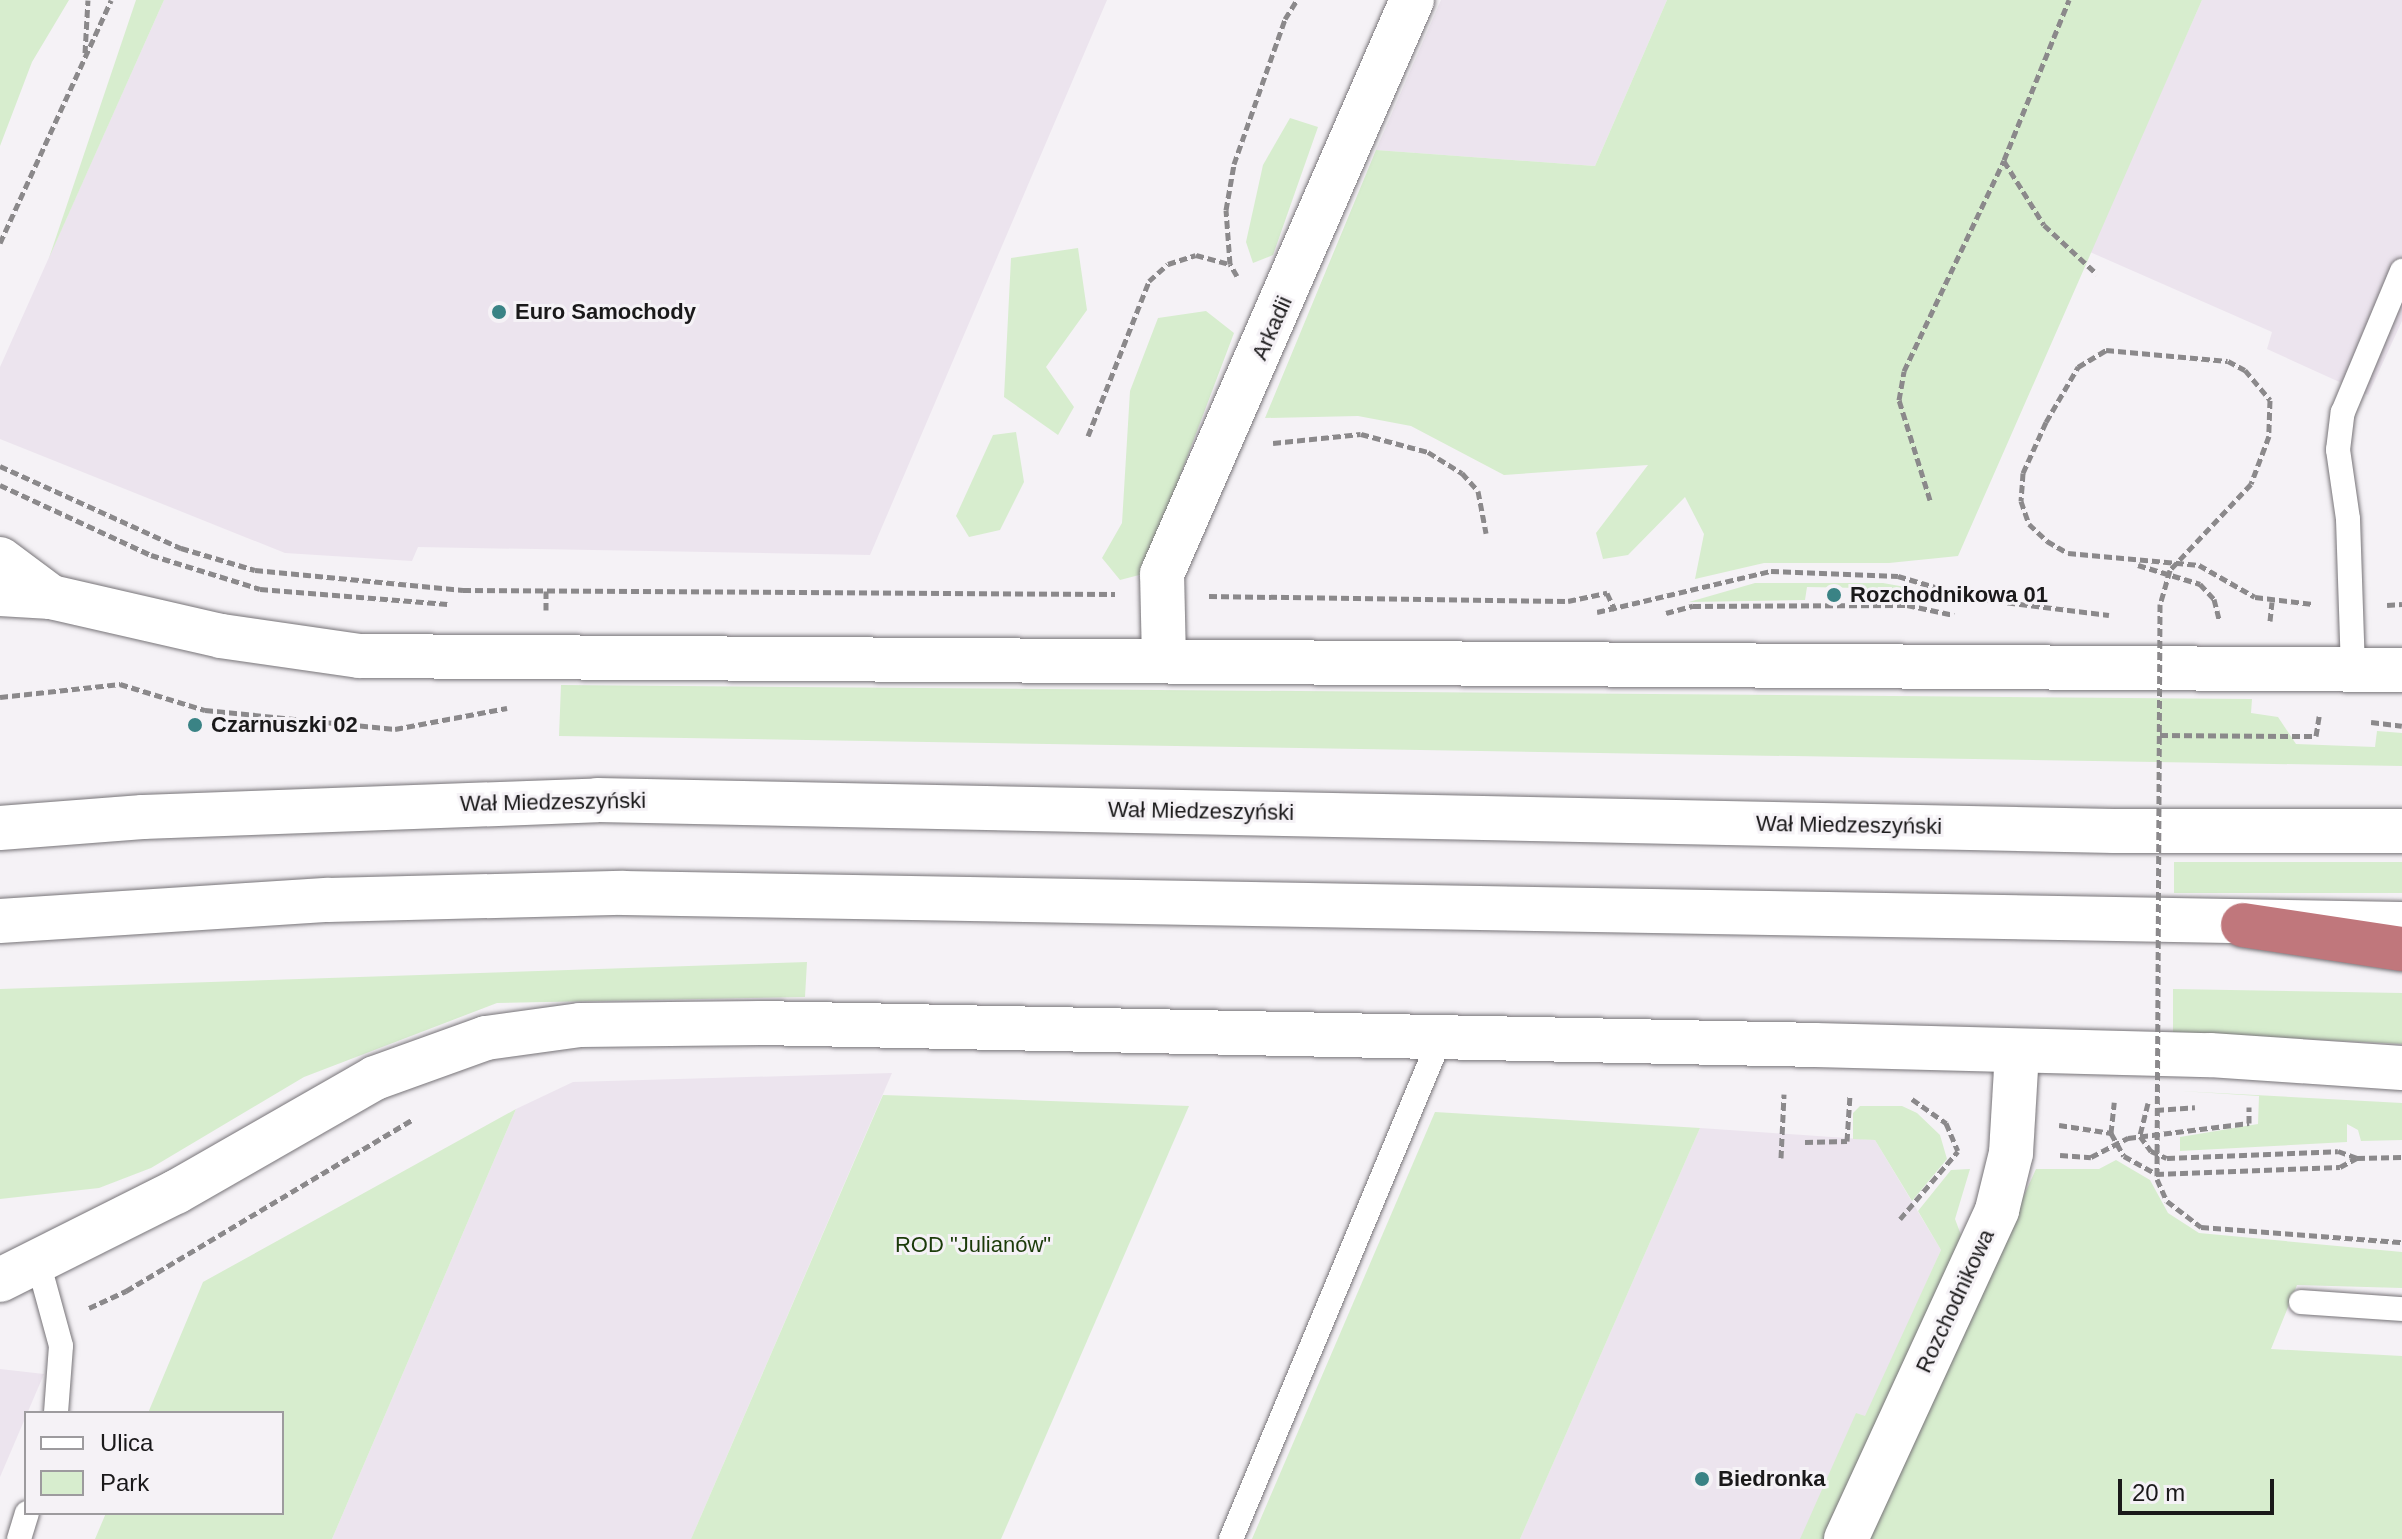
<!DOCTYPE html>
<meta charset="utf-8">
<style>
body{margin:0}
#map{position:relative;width:2402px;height:1539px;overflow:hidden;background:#f5f2f6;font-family:Helvetica,sans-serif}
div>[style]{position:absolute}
.built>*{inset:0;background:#ece4ee}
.green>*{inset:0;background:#d7edce;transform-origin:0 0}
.path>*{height:5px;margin-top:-2.5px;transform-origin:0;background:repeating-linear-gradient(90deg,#8b898b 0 8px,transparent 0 12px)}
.roads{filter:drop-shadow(0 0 2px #777478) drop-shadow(0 0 2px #777478)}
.lane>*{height:24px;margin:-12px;padding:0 12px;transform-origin:12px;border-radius:12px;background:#fff}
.street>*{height:44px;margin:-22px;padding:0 22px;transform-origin:22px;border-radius:22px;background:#fff}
.secondary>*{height:44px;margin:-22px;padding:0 22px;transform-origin:22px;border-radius:22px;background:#fff}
.highway>*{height:44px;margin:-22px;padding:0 22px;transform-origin:22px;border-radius:22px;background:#c0777c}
.path-bridge>*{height:5px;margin-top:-2.5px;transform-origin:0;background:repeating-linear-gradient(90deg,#8b898b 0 8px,transparent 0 12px)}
.dots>*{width:22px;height:22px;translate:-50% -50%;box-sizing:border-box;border:4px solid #f5f2f6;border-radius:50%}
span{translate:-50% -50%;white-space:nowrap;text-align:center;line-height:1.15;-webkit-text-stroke:6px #f5f2f6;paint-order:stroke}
.poi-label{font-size:22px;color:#1a191a;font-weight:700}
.left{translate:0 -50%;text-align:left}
.street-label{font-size:22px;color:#1a191a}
.park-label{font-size:22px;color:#1b3b09}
.legend{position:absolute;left:24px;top:1411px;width:260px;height:104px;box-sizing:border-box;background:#f5f2f6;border:2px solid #9d9b9e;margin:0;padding:10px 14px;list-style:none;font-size:24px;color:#1a191a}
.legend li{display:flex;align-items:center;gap:16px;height:40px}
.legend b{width:40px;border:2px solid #9d9b9e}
.scale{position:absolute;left:2118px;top:1479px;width:156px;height:36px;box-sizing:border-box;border:4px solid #1a191a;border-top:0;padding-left:10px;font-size:24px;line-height:28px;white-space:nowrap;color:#1a191a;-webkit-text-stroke:6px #f5f2f6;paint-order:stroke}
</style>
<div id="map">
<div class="built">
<i style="clip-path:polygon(164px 0,1107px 0,870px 555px,418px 547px,412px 561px,285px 553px,0 439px,0 367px)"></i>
<i style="clip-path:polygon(1441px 0,1667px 0,1595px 166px,1376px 150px)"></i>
<i style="clip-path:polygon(2202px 0,2402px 0,2402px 321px,2368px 395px,2267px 349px,2272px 332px,2090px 252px)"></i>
<i style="clip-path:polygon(892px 1073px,691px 1539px,332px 1539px,516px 1109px,573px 1082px)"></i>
<i style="clip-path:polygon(1700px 1128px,1875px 1140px,1941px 1250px,1812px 1539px,1520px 1539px)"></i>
<i style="clip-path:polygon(0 1369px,44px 1374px,0 1477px)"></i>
</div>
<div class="green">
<i style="clip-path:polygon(0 0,69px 0,32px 62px,0 146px)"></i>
<i style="clip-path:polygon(136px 0,164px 0,49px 258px)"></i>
<i style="clip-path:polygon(1667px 0,2202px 0,1958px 556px,1889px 563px,1764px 563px,1695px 579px,1704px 534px,1685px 497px,1628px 555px,1603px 559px,1596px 533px,1648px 465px,1504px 475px,1411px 426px,1358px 416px,1265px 418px,1376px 150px,1595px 166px)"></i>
<i style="clip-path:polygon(1290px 118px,1318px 127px,1273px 255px,1253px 263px,1246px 242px,1263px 165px)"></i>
<i style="clip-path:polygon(1078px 248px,1087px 310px,1046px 367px,1074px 407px,1058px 435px,1004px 397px,1011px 258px)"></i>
<i style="clip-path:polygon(1206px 311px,1234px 333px,1143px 574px,1120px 580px,1102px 558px,1122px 523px,1130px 391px,1158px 318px)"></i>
<i style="clip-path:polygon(1016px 432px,1024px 482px,1000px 530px,969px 537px,956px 516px,993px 435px)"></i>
<i style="clip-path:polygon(1755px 583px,1883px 583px,1905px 587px,1905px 602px,1861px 601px,1860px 588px,1807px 587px,1805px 600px,1689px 602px)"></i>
<i style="clip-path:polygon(561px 685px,2252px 699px,2251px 713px,2278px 717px,2296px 744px,2375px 747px,2377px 731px,2402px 733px,2402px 766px,559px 736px)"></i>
<i style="left:2402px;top:862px;width:31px;height:228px;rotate:90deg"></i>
<i style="clip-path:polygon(807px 962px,805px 997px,497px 1003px,304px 1077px,151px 1168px,99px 1188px,0 1199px,0 989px)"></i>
<i style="clip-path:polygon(2173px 989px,2402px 993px,2402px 1044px,2173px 1032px)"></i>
<i style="clip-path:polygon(2180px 1091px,2402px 1103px,2402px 1140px,2361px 1141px,2358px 1130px,2347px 1124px,2347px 1142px,2180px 1151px,2180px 1137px,2258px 1124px,2259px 1096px)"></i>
<i style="clip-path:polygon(883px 1095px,1189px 1106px,1001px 1539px,691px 1539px)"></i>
<i style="clip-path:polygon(1860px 1106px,1902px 1106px,1917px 1113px,1940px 1135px,1947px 1159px,1912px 1201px,1875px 1140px,1853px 1139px,1853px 1113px)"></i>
<i style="clip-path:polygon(516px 1109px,332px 1539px,95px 1539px,106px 1513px,282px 1513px,282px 1413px,148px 1413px,203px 1282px)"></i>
<i style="clip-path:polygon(1435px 1112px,1700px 1128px,1520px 1539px,1252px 1539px)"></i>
<i style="clip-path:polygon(2116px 1160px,2150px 1180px,2168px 1213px,2199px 1233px,2402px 1252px,2402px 1288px,2297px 1285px,2271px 1349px,2402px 1356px,2402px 1539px,1867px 1539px,2036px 1169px,2099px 1169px)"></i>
<i style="clip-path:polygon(1970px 1169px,1955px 1219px,1961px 1235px,1933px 1309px,1828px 1539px,1800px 1539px,1856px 1413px,1865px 1416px,1941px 1250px,1918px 1211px,1951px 1170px)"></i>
</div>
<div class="path">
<i style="left:85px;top:53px;width:53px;rotate:-86.8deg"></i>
<i style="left:2004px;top:161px;width:75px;rotate:58deg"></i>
<i style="left:2044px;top:225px;width:72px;rotate:42.8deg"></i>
<i style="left:0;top:243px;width:267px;rotate:-65.4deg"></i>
<i style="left:1237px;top:276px;width:14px;rotate:-120deg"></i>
<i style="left:1230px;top:264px;width:54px;rotate:-94.2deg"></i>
<i style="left:1226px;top:210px;width:47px;rotate:-80.1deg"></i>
<i style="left:1234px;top:164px;width:154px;rotate:-70.6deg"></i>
<i style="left:1285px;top:19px;width:22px;rotate:-58deg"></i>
<i style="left:2046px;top:422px;width:56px;rotate:114.3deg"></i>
<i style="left:2023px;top:473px;width:28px;rotate:94deg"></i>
<i style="left:2021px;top:501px;width:24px;rotate:71deg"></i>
<i style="left:2029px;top:524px;width:25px;rotate:43deg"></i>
<i style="left:2047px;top:541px;width:24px;rotate:30deg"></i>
<i style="left:2068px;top:553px;width:132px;rotate:5.2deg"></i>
<i style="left:2199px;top:565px;width:64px;rotate:29.7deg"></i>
<i style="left:2255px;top:597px;width:58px;rotate:6.9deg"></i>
<i style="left:1088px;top:436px;width:167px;rotate:-68.5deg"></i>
<i style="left:1149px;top:281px;width:25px;rotate:-42deg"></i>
<i style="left:1168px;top:264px;width:29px;rotate:-18deg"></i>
<i style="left:1196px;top:255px;width:35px;rotate:15deg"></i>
<i style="left:1273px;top:443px;width:88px;rotate:-5.8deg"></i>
<i style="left:1361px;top:434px;width:69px;rotate:15deg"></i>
<i style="left:1428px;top:452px;width:40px;rotate:32deg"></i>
<i style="left:1462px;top:473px;width:24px;rotate:48deg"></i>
<i style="left:1478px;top:491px;width:43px;rotate:79.2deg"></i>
<i style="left:0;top:466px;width:199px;rotate:24.4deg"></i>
<i style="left:181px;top:548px;width:77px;rotate:16.6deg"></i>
<i style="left:255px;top:570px;width:209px;rotate:5.5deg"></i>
<i style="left:463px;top:590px;width:652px;rotate:0.35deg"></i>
<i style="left:0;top:485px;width:166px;rotate:24.9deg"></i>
<i style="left:151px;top:555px;width:114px;rotate:17.3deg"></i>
<i style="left:260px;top:589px;width:188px;rotate:4.6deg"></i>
<i style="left:1930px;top:500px;width:105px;rotate:-107.2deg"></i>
<i style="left:1899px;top:400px;width:29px;rotate:-80deg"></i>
<i style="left:1904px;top:371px;width:233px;rotate:-64.6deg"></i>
<i style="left:2004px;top:160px;width:173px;rotate:-67.9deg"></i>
<i style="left:2138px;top:565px;width:65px;rotate:17deg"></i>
<i style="left:2200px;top:584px;width:21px;rotate:47deg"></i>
<i style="left:2214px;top:599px;width:21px;rotate:76deg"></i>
<i style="left:546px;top:591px;width:19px;rotate:90deg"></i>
<i style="left:1209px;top:596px;width:359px;rotate:0.8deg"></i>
<i style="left:1568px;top:601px;width:40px;rotate:-12deg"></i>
<i style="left:1607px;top:593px;width:19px;rotate:65deg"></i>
<i style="left:2387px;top:605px;width:15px;rotate:-4deg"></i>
<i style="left:1597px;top:612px;width:179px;rotate:-13.3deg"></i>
<i style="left:1771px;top:571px;width:127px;rotate:2.3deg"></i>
<i style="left:1898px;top:576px;width:77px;rotate:16.6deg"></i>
<i style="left:1972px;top:598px;width:138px;rotate:7.1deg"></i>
<i style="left:1666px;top:613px;width:28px;rotate:-15deg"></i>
<i style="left:1693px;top:606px;width:214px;rotate:-0.3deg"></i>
<i style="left:1907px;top:605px;width:48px;rotate:12deg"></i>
<i style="left:2270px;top:621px;width:19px;rotate:-84deg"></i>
<i style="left:0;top:697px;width:121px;rotate:-6.2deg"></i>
<i style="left:120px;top:684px;width:89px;rotate:17deg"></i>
<i style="left:205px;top:710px;width:191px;rotate:5.7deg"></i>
<i style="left:395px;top:729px;width:114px;rotate:-10.6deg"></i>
<i style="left:2371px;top:722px;width:31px;rotate:7deg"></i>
<i style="left:2160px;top:735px;width:156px;rotate:0.4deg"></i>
<i style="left:2316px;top:736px;width:20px;rotate:-81deg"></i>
<i style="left:1912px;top:1099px;width:42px;rotate:35.2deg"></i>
<i style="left:1946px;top:1123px;width:30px;rotate:67deg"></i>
<i style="left:2148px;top:1103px;width:34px;rotate:104deg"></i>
<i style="left:2140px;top:1136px;width:19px;rotate:54deg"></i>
<i style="left:2151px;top:1151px;width:17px;rotate:24deg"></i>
<i style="left:2167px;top:1158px;width:171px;rotate:-2.3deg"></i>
<i style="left:2338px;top:1151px;width:20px;rotate:20deg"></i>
<i style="left:2357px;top:1158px;width:45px;rotate:-1.3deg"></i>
<i style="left:2156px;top:1110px;width:39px;rotate:-4deg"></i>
<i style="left:2059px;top:1125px;width:53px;rotate:8.7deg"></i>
<i style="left:2111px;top:1133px;width:26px;rotate:61deg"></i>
<i style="left:2124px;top:1156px;width:37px;rotate:29deg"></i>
<i style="left:2156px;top:1174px;width:184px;rotate:-2.2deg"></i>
<i style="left:2340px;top:1167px;width:19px;rotate:-28deg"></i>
<i style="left:2111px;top:1133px;width:31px;rotate:-84deg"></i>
<i style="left:1805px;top:1142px;width:42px;rotate:-1.4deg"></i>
<i style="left:1847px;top:1141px;width:46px;rotate:-86.3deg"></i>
<i style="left:2060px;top:1155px;width:31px;rotate:4deg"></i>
<i style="left:2091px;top:1157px;width:42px;rotate:-27.2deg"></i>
<i style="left:2128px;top:1138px;width:122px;rotate:-7.1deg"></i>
<i style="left:2249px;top:1123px;width:16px;rotate:-90deg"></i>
<i style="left:1781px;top:1158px;width:64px;rotate:-87.3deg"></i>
<i style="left:1900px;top:1219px;width:89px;rotate:-49.5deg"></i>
<i style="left:89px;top:1308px;width:41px;rotate:-24.7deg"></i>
<i style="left:126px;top:1291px;width:333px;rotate:-30.9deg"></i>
</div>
<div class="roads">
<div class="lane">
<i style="left:2353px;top:670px;width:151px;rotate:-91.9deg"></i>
<i style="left:2348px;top:519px;width:70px;rotate:-98.2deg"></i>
<i style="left:2338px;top:450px;width:38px;rotate:-83deg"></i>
<i style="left:2343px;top:412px;width:153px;rotate:-67.3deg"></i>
<i style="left:37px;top:1258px;width:91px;rotate:74.7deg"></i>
<i style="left:61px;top:1346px;width:67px;rotate:94.3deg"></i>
<i style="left:2301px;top:1302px;width:101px;rotate:4deg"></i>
<i style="left:19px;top:1539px;width:27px;rotate:-73deg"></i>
<i style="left:1231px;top:1539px;width:542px;rotate:-67.32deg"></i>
</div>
<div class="street">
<i style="left:0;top:559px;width:64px;rotate:36.7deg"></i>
<i style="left:0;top:594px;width:51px;rotate:3.4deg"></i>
<i style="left:51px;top:597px;width:174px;rotate:12.9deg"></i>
<i style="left:221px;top:636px;width:139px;rotate:8.2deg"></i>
<i style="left:359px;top:656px;width:2043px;rotate:0.39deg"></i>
<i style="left:1164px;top:660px;width:86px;rotate:-91.3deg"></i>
<i style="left:1162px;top:574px;width:626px;rotate:-66.46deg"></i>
<i style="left:0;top:1280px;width:197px;rotate:-26.6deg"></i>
<i style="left:176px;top:1192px;width:229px;rotate:-29.8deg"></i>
<i style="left:375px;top:1078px;width:118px;rotate:-19.8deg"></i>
<i style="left:486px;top:1038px;width:95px;rotate:-7.9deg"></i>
<i style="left:580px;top:1025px;width:180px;rotate:-0.6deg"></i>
<i style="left:760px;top:1023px;width:1055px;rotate:1.19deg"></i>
<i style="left:1815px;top:1045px;width:395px;rotate:1.5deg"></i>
<i style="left:2210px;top:1055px;width:192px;rotate:3.9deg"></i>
<i style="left:1846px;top:1539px;width:362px;rotate:-65.3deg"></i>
<i style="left:1997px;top:1210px;width:59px;rotate:-76.2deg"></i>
<i style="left:2011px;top:1153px;width:102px;rotate:-86.6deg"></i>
</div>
<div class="secondary">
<i style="left:0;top:828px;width:143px;rotate:-4.4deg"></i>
<i style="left:143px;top:817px;width:454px;rotate:-2.1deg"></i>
<i style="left:597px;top:800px;width:1517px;rotate:1.17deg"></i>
<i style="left:2114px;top:831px;width:288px"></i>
<i style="left:0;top:921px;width:329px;rotate:-3.7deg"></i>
<i style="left:328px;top:900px;width:295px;rotate:-1.4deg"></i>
<i style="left:623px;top:893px;width:1779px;rotate:1deg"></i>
</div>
<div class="highway">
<i style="left:2243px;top:925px;width:161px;rotate:8.6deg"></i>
</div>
</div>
<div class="path-bridge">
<i style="left:2046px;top:422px;width:64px;rotate:-59.8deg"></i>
<i style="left:2078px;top:367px;width:33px;rotate:-31deg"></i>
<i style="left:2106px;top:350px;width:122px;rotate:5.2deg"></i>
<i style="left:2228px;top:361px;width:19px;rotate:28deg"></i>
<i style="left:2245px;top:370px;width:39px;rotate:50deg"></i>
<i style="left:2270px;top:400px;width:36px;rotate:92deg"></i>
<i style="left:2269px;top:436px;width:51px;rotate:110.6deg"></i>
<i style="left:2251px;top:484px;width:118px;rotate:133.3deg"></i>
<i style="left:2170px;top:570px;width:35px;rotate:106deg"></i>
<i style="left:2160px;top:604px;width:575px;rotate:90.3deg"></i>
<i style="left:2157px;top:1179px;width:24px;rotate:66deg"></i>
<i style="left:2167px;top:1201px;width:43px;rotate:37.4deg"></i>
<i style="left:2201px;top:1227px;width:202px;rotate:4.3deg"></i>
</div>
<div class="dots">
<i style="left:499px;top:312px;background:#3a8385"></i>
<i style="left:1834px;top:595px;background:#3a8385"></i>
<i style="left:195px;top:725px;background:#3a8385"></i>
<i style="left:1702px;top:1479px;background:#3a8385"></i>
</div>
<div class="poi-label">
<span class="left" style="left:515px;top:312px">Euro Samochody</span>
<span class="left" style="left:1850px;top:595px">Rozchodnikowa 01</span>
<span class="left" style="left:211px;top:725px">Czarnuszki 02</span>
<span class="left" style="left:1718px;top:1479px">Biedronka</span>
</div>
<div class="street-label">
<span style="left:1272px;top:328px;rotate:-66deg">Arkadii</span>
<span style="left:553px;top:802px;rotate:-1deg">Wał Miedzeszyński</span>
<span style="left:1201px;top:811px;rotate:1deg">Wał Miedzeszyński</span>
<span style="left:1849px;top:825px;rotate:1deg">Wał Miedzeszyński</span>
<span style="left:1955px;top:1301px;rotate:-65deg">Rozchodnikowa</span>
</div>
<div class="park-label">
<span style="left:973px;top:1245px">ROD "Julianów"</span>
</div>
<ul class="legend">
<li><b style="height:10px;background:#fff"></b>Ulica</li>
<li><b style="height:22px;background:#d7edce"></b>Park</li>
</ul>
<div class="scale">20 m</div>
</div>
